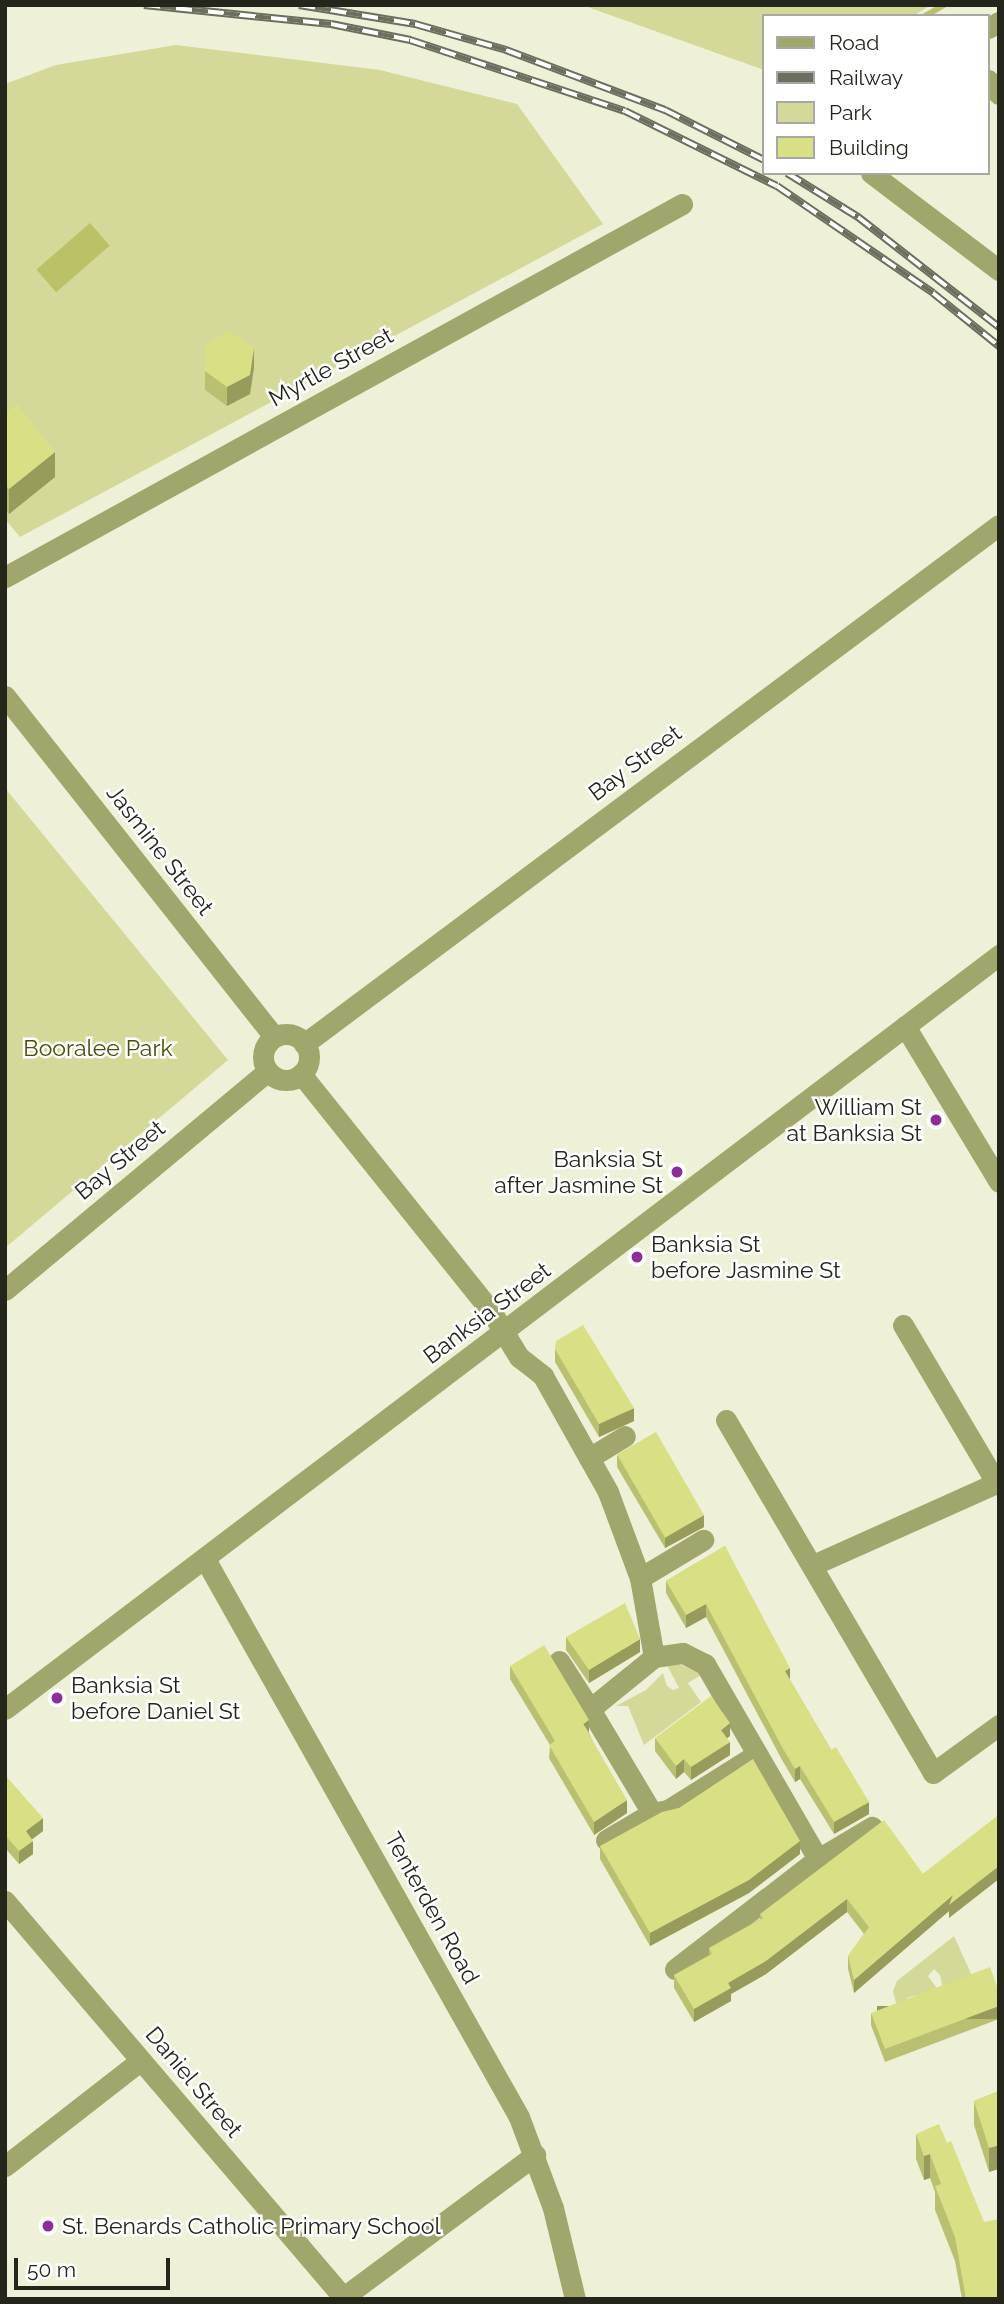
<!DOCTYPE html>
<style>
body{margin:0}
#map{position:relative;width:1004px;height:2304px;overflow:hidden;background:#eef1d8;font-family:Raleway,sans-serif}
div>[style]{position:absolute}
.green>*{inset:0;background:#d4d999}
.water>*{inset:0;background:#bbc167;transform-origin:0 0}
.stream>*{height:6px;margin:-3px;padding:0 3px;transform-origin:3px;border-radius:3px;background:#bbc167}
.minor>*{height:21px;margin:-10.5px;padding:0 10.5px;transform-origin:10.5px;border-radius:10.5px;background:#a1a66c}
.minor>.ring{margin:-10.5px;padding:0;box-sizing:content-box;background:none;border:21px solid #a1a66c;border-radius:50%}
.rail>*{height:8px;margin-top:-4px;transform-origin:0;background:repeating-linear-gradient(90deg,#fff 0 16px,#6c6e5e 0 32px);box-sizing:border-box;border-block:2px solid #6c6e5e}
.wall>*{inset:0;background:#bac072}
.shaded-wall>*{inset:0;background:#979c5c;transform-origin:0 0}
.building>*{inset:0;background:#d8df84;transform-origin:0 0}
.dots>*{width:19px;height:19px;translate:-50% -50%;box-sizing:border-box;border:4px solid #fff;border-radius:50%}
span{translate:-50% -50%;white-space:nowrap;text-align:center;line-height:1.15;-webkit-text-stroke:5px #fff;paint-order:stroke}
.street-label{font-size:23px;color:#24251b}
.park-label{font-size:23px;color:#4b4e07}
.poi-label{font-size:23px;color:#24251b}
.right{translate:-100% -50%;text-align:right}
.left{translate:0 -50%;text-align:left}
.frame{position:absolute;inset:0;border:7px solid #24251b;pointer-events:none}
.legend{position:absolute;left:762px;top:14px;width:228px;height:161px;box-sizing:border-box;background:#fff;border:2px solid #a7a8a4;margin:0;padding:9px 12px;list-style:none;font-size:21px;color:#24251b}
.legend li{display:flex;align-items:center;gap:14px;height:35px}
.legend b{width:35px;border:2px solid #a7a8a4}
.scale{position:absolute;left:14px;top:2258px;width:156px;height:32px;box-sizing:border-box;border:4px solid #24251b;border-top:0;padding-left:9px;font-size:21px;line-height:24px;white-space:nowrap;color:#24251b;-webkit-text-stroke:5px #fff;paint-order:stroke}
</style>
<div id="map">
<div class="green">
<i style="clip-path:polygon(582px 5px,931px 5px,913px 16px,764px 16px,764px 70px)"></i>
<i style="clip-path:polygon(176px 45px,380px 70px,517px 104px,603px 224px,20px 537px,5px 519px,5px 84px,56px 65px)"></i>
<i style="clip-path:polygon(5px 788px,228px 1060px,5px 1248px)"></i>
<i style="clip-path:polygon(671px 1661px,703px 1674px,688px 1683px,701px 1702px,644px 1745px,628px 1706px,616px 1706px,646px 1690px,663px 1673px,667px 1686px,673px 1690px,679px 1688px,667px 1665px)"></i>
<i style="clip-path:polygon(954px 1936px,976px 1985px,944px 1993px,940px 1975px,934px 1969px,928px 1976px,939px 1991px,909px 1997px,897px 2007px,893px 1991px,897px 1981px)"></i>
</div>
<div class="water">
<i style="left:90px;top:223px;width:30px;height:71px;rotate:49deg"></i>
</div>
<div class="stream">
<i style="left:925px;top:16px;width:22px;rotate:-30deg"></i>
</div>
<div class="minor">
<i style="left:988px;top:28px;width:13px;rotate:-29deg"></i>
<i style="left:988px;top:80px;width:18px;rotate:52deg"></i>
<i style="left:871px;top:173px;width:161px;rotate:37.2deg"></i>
<i style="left:5px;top:577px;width:773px;rotate:-28.85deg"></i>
<i style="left:5px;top:696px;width:434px;rotate:51.7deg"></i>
<i style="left:905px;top:1026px;width:182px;rotate:58.9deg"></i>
<i class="ring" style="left:263px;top:1034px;width:25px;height:25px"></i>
<i style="left:304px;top:1044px;width:867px;rotate:-36.75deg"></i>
<i style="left:301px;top:1074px;width:304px;rotate:51.3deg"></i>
<i style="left:491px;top:1311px;width:54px;rotate:58.7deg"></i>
<i style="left:519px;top:1357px;width:31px;rotate:38deg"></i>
<i style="left:543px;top:1376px;width:133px;rotate:60.7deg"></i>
<i style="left:608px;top:1492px;width:92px;rotate:69.6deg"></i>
<i style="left:640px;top:1578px;width:80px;rotate:80deg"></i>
<i style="left:5px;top:1290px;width:342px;rotate:-39.8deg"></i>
<i style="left:903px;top:1325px;width:173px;rotate:59.4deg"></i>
<i style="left:726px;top:1420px;width:409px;rotate:59.6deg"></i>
<i style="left:933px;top:1773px;width:82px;rotate:-36deg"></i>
<i style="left:589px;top:1458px;width:42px;rotate:-31.4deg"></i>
<i style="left:205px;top:1559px;width:640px;rotate:60.63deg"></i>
<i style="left:519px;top:2117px;width:97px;rotate:69.5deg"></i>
<i style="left:553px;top:2208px;width:94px;rotate:76.4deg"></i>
<i style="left:813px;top:1565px;width:198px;rotate:-24.1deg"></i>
<i style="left:640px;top:1578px;width:74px;rotate:-31.1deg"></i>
<i style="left:559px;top:1661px;width:57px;rotate:57.1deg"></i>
<i style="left:5px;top:1709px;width:1248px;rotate:-37.18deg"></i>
<i style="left:652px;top:1813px;width:121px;rotate:-120.8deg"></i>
<i style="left:590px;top:1709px;width:82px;rotate:-39.1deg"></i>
<i style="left:654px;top:1657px;width:29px;rotate:-8deg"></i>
<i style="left:683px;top:1653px;width:25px;rotate:27deg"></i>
<i style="left:705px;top:1664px;width:225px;rotate:59.9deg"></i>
<i style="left:606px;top:1840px;width:53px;rotate:-30.4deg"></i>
<i style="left:652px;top:1813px;width:16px;rotate:-11deg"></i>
<i style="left:668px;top:1810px;width:105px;rotate:-32.2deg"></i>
<i style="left:5px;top:1901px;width:521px;rotate:49.52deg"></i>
<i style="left:675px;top:1969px;width:180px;rotate:-37.6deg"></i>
<i style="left:818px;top:1859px;width:63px;rotate:-30.7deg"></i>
<i style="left:5px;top:2166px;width:171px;rotate:-37.9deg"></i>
<i style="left:341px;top:2299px;width:242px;rotate:-36.6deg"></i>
</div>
<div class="rail">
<i style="left:144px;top:5px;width:188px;rotate:5.8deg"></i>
<i style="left:331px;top:24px;width:81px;rotate:11.4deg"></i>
<i style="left:410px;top:40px;width:226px;rotate:18.3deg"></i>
<i style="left:625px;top:111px;width:169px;rotate:26.3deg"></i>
<i style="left:777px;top:186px;width:189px;rotate:34.4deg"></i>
<i style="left:933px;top:293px;width:85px;rotate:38.8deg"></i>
<i style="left:299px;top:5px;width:118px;rotate:9.3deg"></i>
<i style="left:415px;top:24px;width:95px;rotate:15.9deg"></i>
<i style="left:506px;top:50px;width:170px;rotate:20.7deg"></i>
<i style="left:665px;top:110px;width:111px;rotate:26.8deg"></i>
<i style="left:787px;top:173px;width:84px;rotate:31.8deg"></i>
<i style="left:858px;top:217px;width:179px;rotate:38deg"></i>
</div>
<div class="wall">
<i style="clip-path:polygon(205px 345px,254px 367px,250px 394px,227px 406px,205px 390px)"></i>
<i style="clip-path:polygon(5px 412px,55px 477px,9px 514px,5px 510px)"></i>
<i style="clip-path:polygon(555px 1349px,634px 1421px,599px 1437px,555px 1362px)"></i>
<i style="clip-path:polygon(617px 1455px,704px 1527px,665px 1548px,617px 1467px)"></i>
<i style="clip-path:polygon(725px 1546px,790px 1680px,869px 1814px,834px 1834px,800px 1779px,795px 1782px,782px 1760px,706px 1617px,686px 1628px,666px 1593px,666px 1581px)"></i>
<i style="clip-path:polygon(566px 1637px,640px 1652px,589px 1683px,566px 1650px)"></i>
<i style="clip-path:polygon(510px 1666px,589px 1733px,627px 1813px,594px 1835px,549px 1758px,550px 1745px,510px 1679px)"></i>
<i style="clip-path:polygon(730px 1736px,727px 1738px,730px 1755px,691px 1780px,684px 1772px,676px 1779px,655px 1751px,655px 1738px)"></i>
<i style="clip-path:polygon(5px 1775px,43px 1831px,32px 1839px,33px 1854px,19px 1864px,5px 1848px)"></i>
<i style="clip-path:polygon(999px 1815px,949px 1918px,949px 1911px,854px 1993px,848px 1969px,848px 1956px,864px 1934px,847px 1912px,766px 1974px,731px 1994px,731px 2001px,694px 2022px,674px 1988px,674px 1975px,709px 1955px,709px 1948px,760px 1919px,760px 1914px,923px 1874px)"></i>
<i style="clip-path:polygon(600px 1846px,800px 1854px,749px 1893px,650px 1946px,600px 1859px)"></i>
<i style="clip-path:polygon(871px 2013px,999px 2019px,885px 2062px,871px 2025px)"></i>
<i style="clip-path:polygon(999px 2091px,989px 2172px,974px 2125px,974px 2101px)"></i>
<i style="clip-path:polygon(916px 2134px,984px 2222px,999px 2299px,962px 2299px,955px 2261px,935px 2210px,935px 2192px,930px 2178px,924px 2180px,916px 2159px)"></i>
</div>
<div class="shaded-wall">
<i style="clip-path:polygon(254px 348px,254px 367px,250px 394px,227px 406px,227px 387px)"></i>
<i style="clip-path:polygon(55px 452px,55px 477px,9px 514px,9px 489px)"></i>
<i style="clip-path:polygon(634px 1408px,634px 1421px,599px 1437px,599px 1424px)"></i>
<i style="clip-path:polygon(704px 1515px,704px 1527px,665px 1548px,665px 1535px)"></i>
<i style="clip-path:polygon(706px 1604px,706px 1617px,686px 1628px,686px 1615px)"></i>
<i style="clip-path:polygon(640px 1639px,640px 1652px,589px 1683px,589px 1670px)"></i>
<i style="clip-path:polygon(790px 1668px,790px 1681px,785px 1671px)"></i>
<i style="clip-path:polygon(589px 1720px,589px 1733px,583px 1724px)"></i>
<i style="clip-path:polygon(730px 1723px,730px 1736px,721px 1743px,721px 1730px)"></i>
<i style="clip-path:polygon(730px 1742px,730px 1755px,691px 1780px,691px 1767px)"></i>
<i style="clip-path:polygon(684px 1759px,684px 1772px,676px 1779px,676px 1766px)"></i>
<i style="clip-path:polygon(800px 1766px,800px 1779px,795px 1782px,795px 1769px)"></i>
<i style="clip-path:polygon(627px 1800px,627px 1813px,594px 1835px,594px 1822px)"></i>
<i style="clip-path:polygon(869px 1802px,869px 1814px,834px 1834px,834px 1822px)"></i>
<i style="clip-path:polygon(43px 1818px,43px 1831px,26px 1844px,26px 1831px)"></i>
<i style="clip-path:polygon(33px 1841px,33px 1854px,19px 1864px,19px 1851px)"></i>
<i style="clip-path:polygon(800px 1841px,800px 1854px,749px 1893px,650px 1946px,650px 1933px)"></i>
<i style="clip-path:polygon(999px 1866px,999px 1879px,949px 1918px,949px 1911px,854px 1993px,854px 1980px,953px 1895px)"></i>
<i style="clip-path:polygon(847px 1899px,847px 1912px,766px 1974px,731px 1994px,731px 2001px,694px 2022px,694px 2009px,728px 1983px)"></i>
<i style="left:999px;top:2006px;width:13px;height:122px;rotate:90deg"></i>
<i style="clip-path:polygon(999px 2145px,999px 2169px,989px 2172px,989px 2148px)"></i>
<i style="clip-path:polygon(930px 2154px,930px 2178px,924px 2180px,924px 2156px)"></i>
</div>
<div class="building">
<i style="clip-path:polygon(229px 331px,254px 348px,250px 375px,227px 387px,205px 371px,205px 345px)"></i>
<i style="clip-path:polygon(17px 404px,55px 452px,9px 489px,5px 485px,5px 412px,6px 413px)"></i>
<i style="clip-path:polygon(583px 1325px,634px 1408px,599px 1424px,555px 1349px,556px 1341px)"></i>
<i style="left:656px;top:1432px;width:96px;height:45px;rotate:60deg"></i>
<i style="clip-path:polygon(725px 1546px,790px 1668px,785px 1671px,831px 1750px,836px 1747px,869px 1802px,834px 1822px,800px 1766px,795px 1769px,782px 1747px,706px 1604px,686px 1615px,666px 1581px)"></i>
<i style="clip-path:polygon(625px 1603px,640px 1639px,589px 1670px,566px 1637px)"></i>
<i style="clip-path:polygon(544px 1645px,589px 1720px,583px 1724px,627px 1800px,594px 1822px,549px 1745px,555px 1741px,510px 1666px)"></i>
<i style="clip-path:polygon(711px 1696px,730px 1723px,721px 1730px,730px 1742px,691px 1767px,684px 1759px,676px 1766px,655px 1738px)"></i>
<i style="clip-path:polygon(753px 1759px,800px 1841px,749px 1880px,650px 1933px,600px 1846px,662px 1812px,679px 1808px)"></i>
<i style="clip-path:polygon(5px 1775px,43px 1818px,26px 1831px,33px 1841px,19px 1851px,5px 1835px)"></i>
<i style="clip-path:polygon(999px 1815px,999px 1866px,949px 1905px,953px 1895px,854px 1980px,848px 1956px,869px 1927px,847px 1899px,766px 1961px,728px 1983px,731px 1988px,694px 2009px,674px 1975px,712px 1954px,709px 1948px,763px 1918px,760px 1914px,884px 1820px,923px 1874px)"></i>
<i style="clip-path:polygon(990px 1967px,999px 1992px,999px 2006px,885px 2049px,871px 2013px)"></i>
<i style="clip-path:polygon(999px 2091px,999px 2145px,989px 2148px,974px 2101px)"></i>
<i style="clip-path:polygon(939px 2124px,947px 2143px,951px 2141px,984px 2222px,999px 2219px,999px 2299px,966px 2299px,955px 2237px,935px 2186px,941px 2184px,930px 2154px,924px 2156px,916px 2134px)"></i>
</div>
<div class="dots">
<i style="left:936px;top:1120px;background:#8b2e98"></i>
<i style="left:677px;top:1172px;background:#8b2e98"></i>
<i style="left:637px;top:1257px;background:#8b2e98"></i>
<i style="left:57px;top:1698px;background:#8b2e98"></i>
<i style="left:48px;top:2226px;background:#8b2e98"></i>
</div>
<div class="street-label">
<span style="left:331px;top:367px;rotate:-29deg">Myrtle Street</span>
<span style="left:635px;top:763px;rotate:-37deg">Bay Street</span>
<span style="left:160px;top:850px;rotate:52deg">Jasmine Street</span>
<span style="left:120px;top:1160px;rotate:-40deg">Bay Street</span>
<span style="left:487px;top:1313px;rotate:-37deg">Banksia Street</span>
<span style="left:432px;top:1908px;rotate:61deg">Tenterden Road</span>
<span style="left:194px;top:2082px;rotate:50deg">Daniel Street</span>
</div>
<div class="park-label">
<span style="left:98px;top:1048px">Booralee Park</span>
</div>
<div class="poi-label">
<span class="right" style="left:922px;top:1120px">William St<br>at Banksia St</span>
<span class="right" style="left:663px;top:1172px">Banksia St<br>after Jasmine St</span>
<span class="left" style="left:651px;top:1257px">Banksia St<br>before Jasmine St</span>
<span class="left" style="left:71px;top:1698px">Banksia St<br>before Daniel St</span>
<span class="left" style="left:62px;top:2226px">St. Benards Catholic Primary School</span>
</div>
<div class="frame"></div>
<ul class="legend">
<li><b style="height:9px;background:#a1a66c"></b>Road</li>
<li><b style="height:9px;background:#6c6e5e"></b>Railway</li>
<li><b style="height:19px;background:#d4d999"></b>Park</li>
<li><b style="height:19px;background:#d8df84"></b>Building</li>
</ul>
<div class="scale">50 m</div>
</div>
